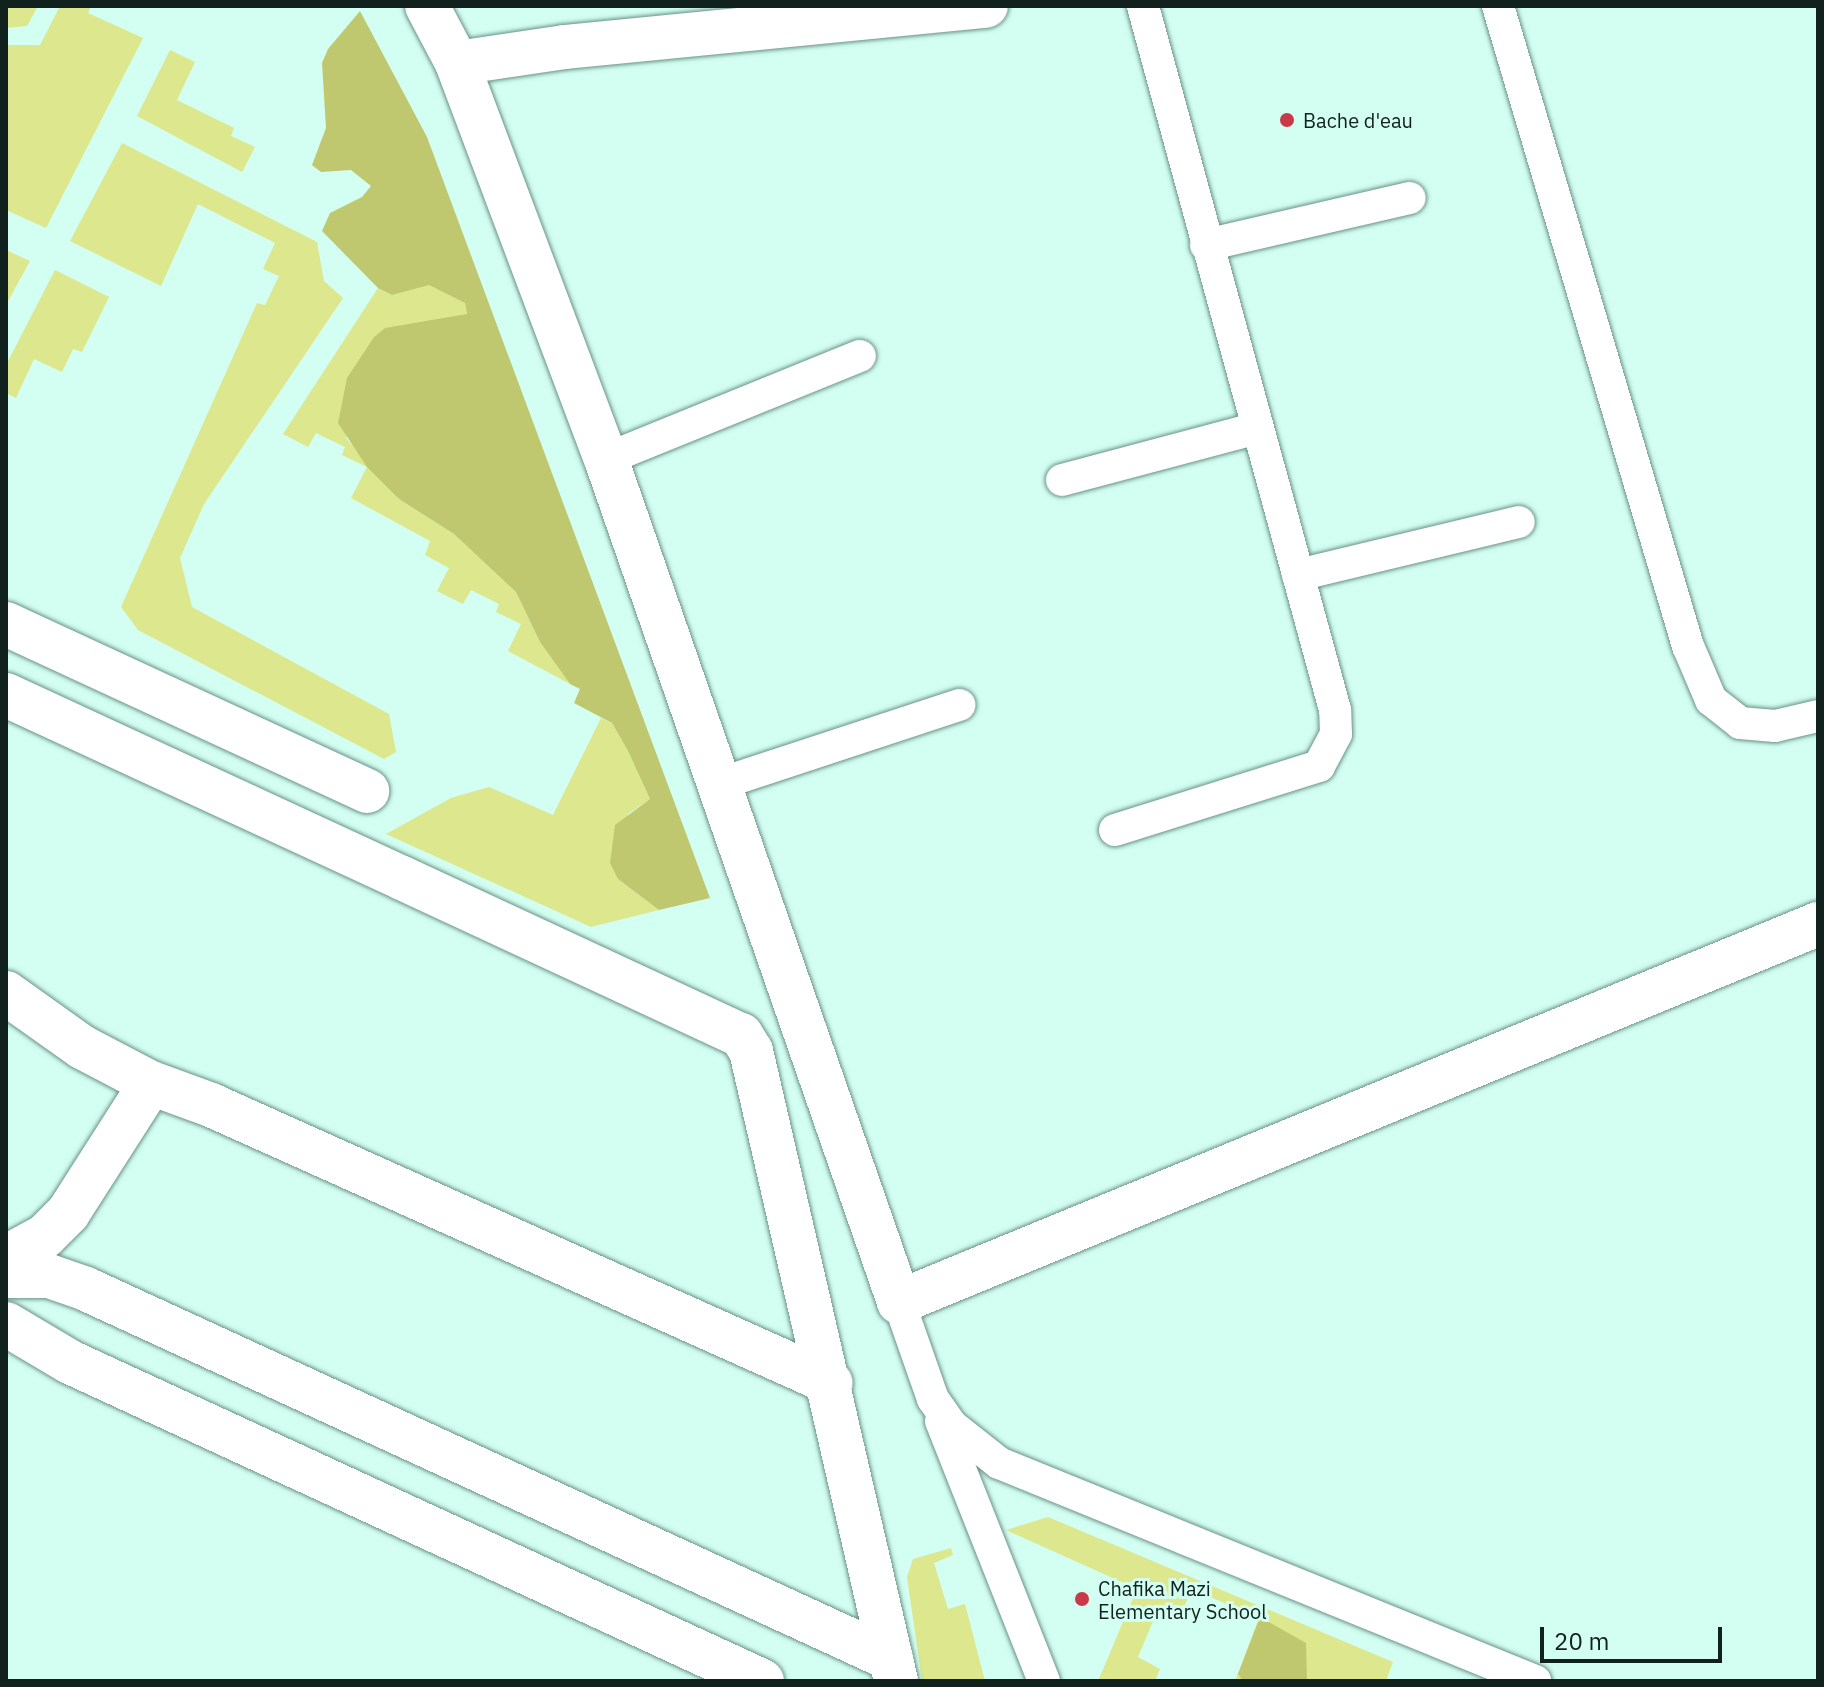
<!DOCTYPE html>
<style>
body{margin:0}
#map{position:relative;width:1824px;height:1687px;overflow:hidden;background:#d3fef2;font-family:"IBM Plex Sans",sans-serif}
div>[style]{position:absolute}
.green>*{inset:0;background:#dde78d}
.forest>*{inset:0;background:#bfc86f}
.roads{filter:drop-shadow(0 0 2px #6a9287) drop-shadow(0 0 2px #6a9287)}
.service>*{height:32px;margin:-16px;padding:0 16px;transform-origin:16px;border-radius:16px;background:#fff}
.pedestrian>*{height:44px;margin:-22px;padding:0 22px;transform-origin:22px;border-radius:22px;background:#fff}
.minor>*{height:44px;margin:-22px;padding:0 22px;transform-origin:22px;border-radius:22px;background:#fff}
.dots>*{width:22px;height:22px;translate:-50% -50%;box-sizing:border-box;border:4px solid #d3fef2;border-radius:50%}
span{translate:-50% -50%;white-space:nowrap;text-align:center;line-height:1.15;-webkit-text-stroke:6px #d3fef2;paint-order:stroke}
.poi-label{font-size:20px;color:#11211d}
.left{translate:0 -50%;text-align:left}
.frame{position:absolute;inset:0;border:8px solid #11211d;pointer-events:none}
.scale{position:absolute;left:1540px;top:1627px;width:182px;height:36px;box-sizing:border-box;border:4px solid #11211d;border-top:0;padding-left:10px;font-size:24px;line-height:28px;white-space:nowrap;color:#11211d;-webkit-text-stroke:6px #d3fef2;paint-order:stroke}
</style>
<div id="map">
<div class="green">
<i style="clip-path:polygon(6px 6px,38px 6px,27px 26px,6px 28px)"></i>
<i style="clip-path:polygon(60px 6px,91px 6px,88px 13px,143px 38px,46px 228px,6px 210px,6px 45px,40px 45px)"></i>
<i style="clip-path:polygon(170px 50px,195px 62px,177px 100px,234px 128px,231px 136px,255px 147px,242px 172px,137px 116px)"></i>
<i style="clip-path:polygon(122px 143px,317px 242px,324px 281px,343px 298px,204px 504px,180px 558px,192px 607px,389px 714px,396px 752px,384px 759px,138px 630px,121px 607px,257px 303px,265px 305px,279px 276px,263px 269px,275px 243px,198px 204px,161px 286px,70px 241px)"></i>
<i style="clip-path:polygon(6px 250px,30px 261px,6px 305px)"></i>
<i style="clip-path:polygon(55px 270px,109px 297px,82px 352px,73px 349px,62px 372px,34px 359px,16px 398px,6px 393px,6px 365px)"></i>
<i style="clip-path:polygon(428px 284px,465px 303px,467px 315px,405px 326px,346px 438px,399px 499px,454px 534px,516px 592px,540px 642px,570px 684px,508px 651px,521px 624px,496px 612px,499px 604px,471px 590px,463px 604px,437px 591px,449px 568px,425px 555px,430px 541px,351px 498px,367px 467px,342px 455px,345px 447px,316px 433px,308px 447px,283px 434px,378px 288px,392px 295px)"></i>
<i style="clip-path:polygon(601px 718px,612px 723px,628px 751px,650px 799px,628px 814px,618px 879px,659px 910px,591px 927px,386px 834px,451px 798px,489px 787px,553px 815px)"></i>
<i style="clip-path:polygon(1048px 1517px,1393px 1662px,1386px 1681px,1235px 1681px,1259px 1618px,1192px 1589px,1180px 1616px,1159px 1607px,1138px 1657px,1160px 1669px,1155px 1681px,1098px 1681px,1137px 1589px,1006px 1530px)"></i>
<i style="clip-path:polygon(951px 1548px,953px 1555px,934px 1563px,948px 1609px,965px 1604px,985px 1681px,922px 1681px,907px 1577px,913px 1559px)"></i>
</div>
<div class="forest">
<i style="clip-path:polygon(360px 11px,427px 137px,710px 898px,659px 910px,618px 879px,610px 863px,615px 825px,650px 799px,628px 751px,612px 723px,574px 703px,580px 689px,570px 684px,540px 642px,516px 592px,454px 534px,399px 499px,367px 467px,338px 423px,347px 378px,374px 337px,385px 328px,467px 314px,465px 303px,429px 285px,392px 295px,378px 288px,322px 231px,330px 213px,362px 197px,371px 186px,351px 170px,321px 172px,312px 165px,326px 128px,322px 63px,328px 49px)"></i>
<i style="clip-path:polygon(1260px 1617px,1306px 1643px,1307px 1681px,1243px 1681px,1238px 1674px)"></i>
</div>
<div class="roads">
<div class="service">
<i style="left:1498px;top:6px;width:668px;rotate:73.47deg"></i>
<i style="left:1688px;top:646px;width:59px;rotate:66.9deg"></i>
<i style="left:1711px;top:700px;width:37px;rotate:38deg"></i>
<i style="left:1740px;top:723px;width:35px;rotate:5deg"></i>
<i style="left:1775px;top:726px;width:44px;rotate:-13.1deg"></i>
<i style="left:1206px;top:245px;width:209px;rotate:-13deg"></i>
<i style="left:606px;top:459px;width:274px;rotate:-22.1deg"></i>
<i style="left:1062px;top:480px;width:202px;rotate:-14.9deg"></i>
<i style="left:1298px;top:575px;width:227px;rotate:-13.5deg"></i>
<i style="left:722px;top:783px;width:250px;rotate:-18.2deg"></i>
<i style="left:1115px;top:830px;width:214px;rotate:-17.4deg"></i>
<i style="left:1319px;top:766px;width:36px;rotate:-62deg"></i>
<i style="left:1336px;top:734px;width:24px;rotate:-92deg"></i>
<i style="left:1335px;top:710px;width:730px;rotate:-105.26deg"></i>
<i style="left:899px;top:1302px;width:103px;rotate:70.7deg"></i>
<i style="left:933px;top:1399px;width:32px;rotate:55deg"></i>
<i style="left:951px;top:1425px;width:61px;rotate:38.4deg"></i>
<i style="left:999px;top:1463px;width:579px;rotate:22.13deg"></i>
<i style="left:941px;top:1421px;width:280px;rotate:68.4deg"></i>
</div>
<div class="pedestrian">
<i style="left:6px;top:695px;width:436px;rotate:24.8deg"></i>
</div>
<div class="minor">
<i style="left:427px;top:6px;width:64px;rotate:62.2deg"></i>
<i style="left:457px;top:63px;width:423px;rotate:69.4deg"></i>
<i style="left:606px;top:459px;width:892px;rotate:70.83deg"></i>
<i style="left:899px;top:1302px;width:994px;rotate:-22.36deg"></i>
<i style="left:457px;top:63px;width:109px;rotate:-8.4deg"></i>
<i style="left:565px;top:47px;width:423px;rotate:-5.6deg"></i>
<i style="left:6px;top:624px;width:398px;rotate:24.8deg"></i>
<i style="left:402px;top:878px;width:374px;rotate:24.9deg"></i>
<i style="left:741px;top:1035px;width:19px;rotate:58deg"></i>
<i style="left:751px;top:1051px;width:646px;rotate:77.04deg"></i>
<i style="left:6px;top:993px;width:93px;rotate:35.4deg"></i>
<i style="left:82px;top:1047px;width:78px;rotate:27.6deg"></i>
<i style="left:151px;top:1083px;width:64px;rotate:20.1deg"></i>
<i style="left:211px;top:1105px;width:679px;rotate:24.15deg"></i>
<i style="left:6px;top:1257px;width:44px;rotate:-28.3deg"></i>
<i style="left:45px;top:1236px;width:33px;rotate:-45deg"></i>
<i style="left:68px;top:1213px;width:154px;rotate:-57.4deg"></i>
<i style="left:6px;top:1276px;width:43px"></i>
<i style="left:49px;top:1276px;width:39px;rotate:19deg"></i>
<i style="left:86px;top:1289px;width:886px;rotate:24.68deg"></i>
<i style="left:6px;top:1324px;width:74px;rotate:30.7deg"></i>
<i style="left:70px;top:1362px;width:762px;rotate:24.75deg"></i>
</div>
</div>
<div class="dots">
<i style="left:1287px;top:120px;background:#c93947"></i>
<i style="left:1082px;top:1599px;background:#c93947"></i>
</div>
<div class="poi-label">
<span class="left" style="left:1303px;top:120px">Bache d'eau</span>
<span class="left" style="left:1098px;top:1600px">Chafika Mazi<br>Elementary School</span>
</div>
<div class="frame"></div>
<div class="scale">20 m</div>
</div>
